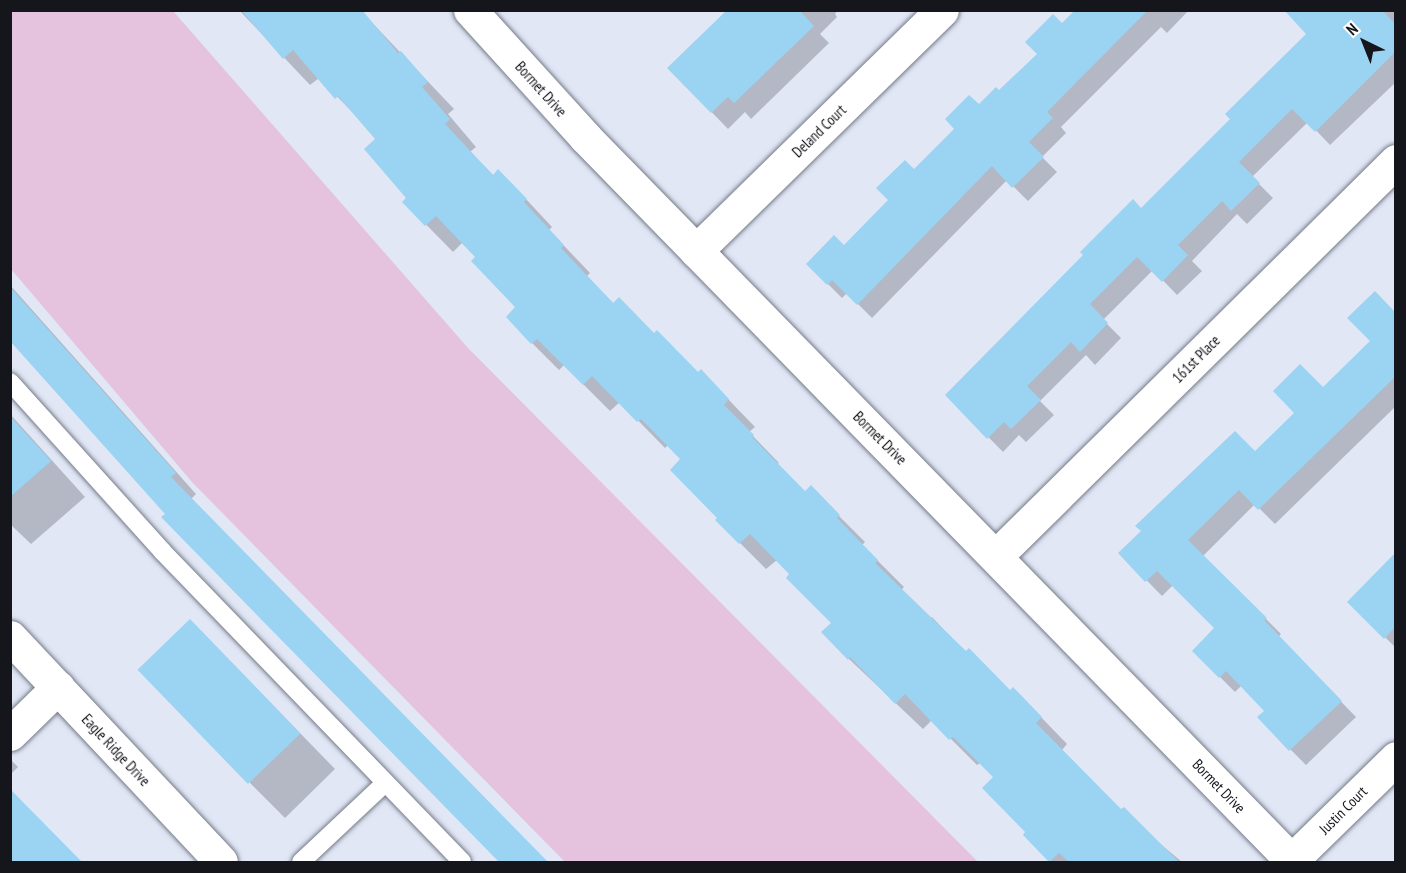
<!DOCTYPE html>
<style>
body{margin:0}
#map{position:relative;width:1406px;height:873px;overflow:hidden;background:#e1e7f5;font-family:"PT Sans Narrow",sans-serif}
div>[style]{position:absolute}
.green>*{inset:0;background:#e5c2dd}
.shadow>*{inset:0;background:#0003}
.building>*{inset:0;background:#9bd3f2;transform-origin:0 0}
.roads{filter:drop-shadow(0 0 2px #757a87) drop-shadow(0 0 2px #757a87)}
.service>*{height:18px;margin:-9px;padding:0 9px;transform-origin:9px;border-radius:9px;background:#fff}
.minor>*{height:33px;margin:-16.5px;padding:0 16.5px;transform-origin:16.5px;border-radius:16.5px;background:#fff}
span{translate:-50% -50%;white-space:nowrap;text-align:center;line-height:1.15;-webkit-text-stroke:5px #fff;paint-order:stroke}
.street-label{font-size:15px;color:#14161b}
.frame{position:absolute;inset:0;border:12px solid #14161b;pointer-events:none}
.north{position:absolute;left:1334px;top:12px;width:60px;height:60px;-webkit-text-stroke:4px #fff;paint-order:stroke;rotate:317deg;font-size:16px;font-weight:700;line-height:24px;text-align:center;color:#14161b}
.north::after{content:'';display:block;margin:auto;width:21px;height:27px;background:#14161b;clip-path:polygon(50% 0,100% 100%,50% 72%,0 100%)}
</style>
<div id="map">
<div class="green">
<i style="clip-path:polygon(10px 11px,173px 11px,468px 348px,978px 862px,565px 862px,192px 482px,11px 269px)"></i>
</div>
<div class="shadow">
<i style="clip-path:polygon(239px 10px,360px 10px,454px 109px,448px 114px,476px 147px,470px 152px,494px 176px,525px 198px,552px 227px,549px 230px,590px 273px,587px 276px,614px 304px,654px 335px,727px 398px,755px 427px,749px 432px,779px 463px,777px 464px,805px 493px,811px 488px,865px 542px,862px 545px,904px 587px,901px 590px,930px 619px,932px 617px,966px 653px,1040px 716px,1067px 744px,1062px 750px,1121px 811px,1182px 862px,1052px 862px,1025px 835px,1027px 832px,995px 777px,980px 763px,977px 765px,932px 720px,923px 729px,849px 659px,833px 623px,791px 574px,777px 560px,766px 569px,717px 520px,719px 518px,682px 459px,668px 445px,665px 448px,620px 402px,610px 411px,564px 365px,559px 370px,532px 343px,508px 317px,517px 307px,477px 257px,463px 242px,453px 252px,404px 202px,408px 198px,377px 139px,364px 124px,319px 78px,310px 85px)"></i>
<i style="clip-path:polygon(729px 10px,838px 10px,835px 14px,837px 17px,820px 34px,829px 43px,751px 119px,745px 112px,728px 129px,669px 68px)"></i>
<i style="clip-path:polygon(1077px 10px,1189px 10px,1167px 33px,1161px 27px,1061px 127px,1066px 133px,1042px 157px,1057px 172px,1028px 201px,1007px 180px,872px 318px,847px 293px,842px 298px,808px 264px,844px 247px,979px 106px,1000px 92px,1039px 54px)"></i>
<i style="clip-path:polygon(1359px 10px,1396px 10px,1396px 82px,1330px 145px,1308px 122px,1252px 177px,1273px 198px,1247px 224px,1237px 214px,1192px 261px,1202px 271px,1177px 295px,1153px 270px,1103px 320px,1121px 338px,1095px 365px,1086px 355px,1040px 401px,1054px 415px,1026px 442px,1019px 435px,1003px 452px,947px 395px,1141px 210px)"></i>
<i style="clip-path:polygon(10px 285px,196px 494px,191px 499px,546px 862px,500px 862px,163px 518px,167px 514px,10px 337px)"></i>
<i style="clip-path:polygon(1375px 293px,1396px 314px,1396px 406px,1275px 524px,1255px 504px,1203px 556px,1281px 634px,1278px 637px,1356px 717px,1306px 765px,1259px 718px,1266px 711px,1242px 685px,1235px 692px,1194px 651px,1217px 628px,1173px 585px,1162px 596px,1120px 553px,1255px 453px,1372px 341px)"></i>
<i style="clip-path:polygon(10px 414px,85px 497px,31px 544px,10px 524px)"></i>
<i style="clip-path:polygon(1396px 555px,1396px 648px,1349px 602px)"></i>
<i style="clip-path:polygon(225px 656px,335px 769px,285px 818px,250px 783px)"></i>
<i style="clip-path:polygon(10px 759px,18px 767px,10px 775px)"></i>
<i style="clip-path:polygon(10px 791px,81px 862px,10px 862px)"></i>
</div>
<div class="building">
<i style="clip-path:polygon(241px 10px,362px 10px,398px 53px,401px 51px,428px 82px,422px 87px,450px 119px,445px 124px,493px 175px,498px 169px,527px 199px,524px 202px,564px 245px,561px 248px,613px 303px,619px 297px,654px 333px,657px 330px,698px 372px,701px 369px,729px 399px,724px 405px,754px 435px,752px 437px,805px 491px,811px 485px,840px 515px,837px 518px,878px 560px,875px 563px,966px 651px,969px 648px,1010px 690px,1013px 687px,1042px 717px,1036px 723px,1121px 809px,1124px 807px,1179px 862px,1069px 862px,1059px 853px,1049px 862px,1023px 835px,1025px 832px,982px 788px,993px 777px,953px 737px,949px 740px,905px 694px,895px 704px,850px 657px,848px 660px,821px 632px,831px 623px,786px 578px,789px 574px,750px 534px,739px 544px,715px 520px,717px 518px,670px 470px,680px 459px,641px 419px,637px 422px,592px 376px,583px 385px,537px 339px,531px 344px,506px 317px,515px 307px,471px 261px,475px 257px,436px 216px,425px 226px,402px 202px,406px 198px,364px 149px,375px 139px,338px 96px,335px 99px,293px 50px,283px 59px)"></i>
<i style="clip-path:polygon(727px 10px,799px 10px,814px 26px,734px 103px,728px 97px,711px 113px,667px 68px)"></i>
<i style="clip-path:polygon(1075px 10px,1148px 10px,1047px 112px,1053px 118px,1029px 142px,1044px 157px,1012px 188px,992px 166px,857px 305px,832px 280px,827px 285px,806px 264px,834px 235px,844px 245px,888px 200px,876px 188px,905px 160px,914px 169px,954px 129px,945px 119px,969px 95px,979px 104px,996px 87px,999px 90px,1037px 54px,1025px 42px,1053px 14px,1062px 23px)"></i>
<i style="clip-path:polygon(1284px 10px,1382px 10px,1395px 24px,1395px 52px,1315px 132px,1292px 109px,1239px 162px,1260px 183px,1231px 211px,1222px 201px,1178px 245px,1188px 255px,1162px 282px,1137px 257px,1090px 304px,1108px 323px,1080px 352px,1071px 342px,1027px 386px,1041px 400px,1011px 429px,1004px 422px,987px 439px,945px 395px,1083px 255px,1080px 252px,1133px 199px,1141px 208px,1230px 119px,1225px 114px,1306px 34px)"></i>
<i style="clip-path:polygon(10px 287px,176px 473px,171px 477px,548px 862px,499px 862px,161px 517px,165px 514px,10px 341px)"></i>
<i style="clip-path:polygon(1375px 291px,1395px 312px,1395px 377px,1258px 510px,1239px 490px,1188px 540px,1267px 618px,1264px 620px,1342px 701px,1289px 751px,1257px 717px,1264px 711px,1226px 671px,1219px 678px,1192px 651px,1214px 628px,1157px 571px,1145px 582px,1118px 553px,1141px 531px,1135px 526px,1235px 431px,1255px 451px,1294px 413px,1273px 391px,1300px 364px,1323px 387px,1370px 341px,1347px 318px)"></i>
<i style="clip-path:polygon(10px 416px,51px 461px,10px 497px)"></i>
<i style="clip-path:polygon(1395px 553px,1395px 627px,1384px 639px,1347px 602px)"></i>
<i style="left:190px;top:619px;width:159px;height:73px;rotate:46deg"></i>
<i style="clip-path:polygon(10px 789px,82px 862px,10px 862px)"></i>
</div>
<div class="roads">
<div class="service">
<i style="left:10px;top:382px;width:227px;rotate:48deg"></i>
<i style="left:162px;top:551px;width:432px;rotate:46deg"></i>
<i style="left:301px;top:862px;width:115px;rotate:-43.2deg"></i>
</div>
<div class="minor">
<i style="left:470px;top:10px;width:171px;rotate:47.8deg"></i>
<i style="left:585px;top:137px;width:1013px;rotate:45.68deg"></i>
<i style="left:696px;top:251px;width:344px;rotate:-44.4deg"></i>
<i style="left:996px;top:556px;width:562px;rotate:-44.64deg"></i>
<i style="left:10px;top:637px;width:308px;rotate:46.8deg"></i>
<i style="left:10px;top:734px;width:67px;rotate:-44.4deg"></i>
<i style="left:1291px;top:861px;width:147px;rotate:-44.4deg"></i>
</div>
</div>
<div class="street-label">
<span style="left:541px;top:89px;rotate:48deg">Bormet Drive</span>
<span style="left:819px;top:131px;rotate:-44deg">Deland Court</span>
<span style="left:1196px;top:359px;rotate:-45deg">161st Place</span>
<span style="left:880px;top:438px;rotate:45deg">Bormet Drive</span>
<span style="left:116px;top:750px;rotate:47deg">Eagle Ridge Drive</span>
<span style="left:1219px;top:786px;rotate:46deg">Bormet Drive</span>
<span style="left:1343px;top:810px;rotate:-45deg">Justin Court</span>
</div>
<div class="frame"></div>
<div class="north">N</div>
</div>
